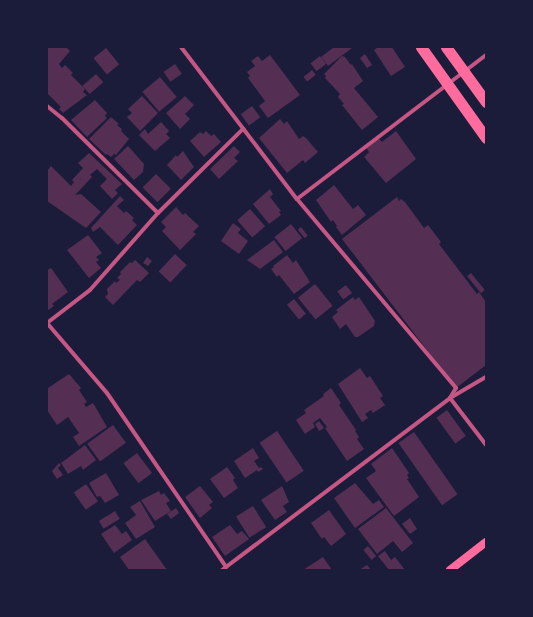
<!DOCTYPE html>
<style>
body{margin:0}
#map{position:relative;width:533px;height:617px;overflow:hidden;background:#1b1b3a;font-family:"Noto Sans",sans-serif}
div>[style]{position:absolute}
.building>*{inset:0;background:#542f53;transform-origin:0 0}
.minor>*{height:4px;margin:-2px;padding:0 2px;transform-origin:2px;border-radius:2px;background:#c65784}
.secondary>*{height:8px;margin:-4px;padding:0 4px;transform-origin:4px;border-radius:4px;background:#ff6b9d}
.trunk>*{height:11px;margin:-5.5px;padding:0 5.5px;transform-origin:5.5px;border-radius:5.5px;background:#ff6b9d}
span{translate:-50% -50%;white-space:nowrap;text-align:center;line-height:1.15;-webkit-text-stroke:3px #1b1b3a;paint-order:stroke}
.frame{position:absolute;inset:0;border:48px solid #1b1b3a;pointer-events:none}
</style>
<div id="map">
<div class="building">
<i style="clip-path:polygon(48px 47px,66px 47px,70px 51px,59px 64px,62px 68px,65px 65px,73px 73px,71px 75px,85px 89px,83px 92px,87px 95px,63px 113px,59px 109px,61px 107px,47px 93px)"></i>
<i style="clip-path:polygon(334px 47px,352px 48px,328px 66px,321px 57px)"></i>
<i style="clip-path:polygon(378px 47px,392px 47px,405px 67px,391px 76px,374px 50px)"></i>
<i style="left:106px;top:48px;width:21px;height:16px;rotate:51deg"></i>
<i style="clip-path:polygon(365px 54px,372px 65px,367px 68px,360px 58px)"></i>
<i style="clip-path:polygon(270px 55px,300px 95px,268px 118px,259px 106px,265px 101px,248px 78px,250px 76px,247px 72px,255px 66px,251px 61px,258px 56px,262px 61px)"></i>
<i style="left:320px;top:56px;width:10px;height:12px;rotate:53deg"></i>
<i style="clip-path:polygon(342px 56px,345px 57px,351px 65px,352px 64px,363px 81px,354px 88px,378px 117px,362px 130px,342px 105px,344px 104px,338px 97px,340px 94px,325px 78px,326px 76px,324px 74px)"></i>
<i style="left:175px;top:64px;width:12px;height:14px;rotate:55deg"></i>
<i style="left:312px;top:70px;width:6px;height:11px;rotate:51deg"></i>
<i style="left:96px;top:74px;width:11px;height:18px;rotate:49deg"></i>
<i style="left:160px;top:77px;width:26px;height:23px;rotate:50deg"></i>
<i style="clip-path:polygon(142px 96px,158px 113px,140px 131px,127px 117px,132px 113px,128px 109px)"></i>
<i style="clip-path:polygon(185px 96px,194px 105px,185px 114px,190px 119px,180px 129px,166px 113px)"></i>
<i style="clip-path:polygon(95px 100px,107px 113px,105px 116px,107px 118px,87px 137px,71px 120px)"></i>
<i style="left:252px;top:106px;width:14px;height:14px;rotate:54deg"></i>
<i style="clip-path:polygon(111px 117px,119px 124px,117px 125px,122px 129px,121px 131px,129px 139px,116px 155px,114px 154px,111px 157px,107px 154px,106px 155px,89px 139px)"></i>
<i style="clip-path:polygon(280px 119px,284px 124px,287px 121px,299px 139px,303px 136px,306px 138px,318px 152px,305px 163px,303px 160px,287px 173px,259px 138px)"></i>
<i style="clip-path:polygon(161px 122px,169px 131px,166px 134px,170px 138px,155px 151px,139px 135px,145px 129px,148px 134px)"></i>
<i style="clip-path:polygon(206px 131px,211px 136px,214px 134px,221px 142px,204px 157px,190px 141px,200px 132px,203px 134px)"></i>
<i style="clip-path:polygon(396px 131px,416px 159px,386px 183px,364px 157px,369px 152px,365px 146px,377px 136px,382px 142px)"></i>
<i style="clip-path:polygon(128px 146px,144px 164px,143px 172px,134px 180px,114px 159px)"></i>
<i style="clip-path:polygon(234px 146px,240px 152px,234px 158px,238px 161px,219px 179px,210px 169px)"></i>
<i style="clip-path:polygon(183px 151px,194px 167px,181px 180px,167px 165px,176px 155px,177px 157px)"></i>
<i style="clip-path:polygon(89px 153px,122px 184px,115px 190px,118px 193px,112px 199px,100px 186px,107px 179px,97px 169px,90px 175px,92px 177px,75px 195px,81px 194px,101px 212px,86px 228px,47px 201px,47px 171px,51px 166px,71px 186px,74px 182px,72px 180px,83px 168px,78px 163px)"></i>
<i style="left:156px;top:174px;width:21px;height:19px;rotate:45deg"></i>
<i style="clip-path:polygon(334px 185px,353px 209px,358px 205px,366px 215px,342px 235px,336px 227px,337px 226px,333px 220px,331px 222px,316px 200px)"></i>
<i style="clip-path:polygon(270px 189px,273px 194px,270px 197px,281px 211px,279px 212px,281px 215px,269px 224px,253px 204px)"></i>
<i style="clip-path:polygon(120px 196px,124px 200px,117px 206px,124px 213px,126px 211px,134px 218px,132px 220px,137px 225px,118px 245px,100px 227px,93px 232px,91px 228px)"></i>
<i style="clip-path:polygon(397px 197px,399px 201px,401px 199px,405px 202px,424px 228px,428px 225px,441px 242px,439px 244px,477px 294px,479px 292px,486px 302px,486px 365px,456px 388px,342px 239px)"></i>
<i style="clip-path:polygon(176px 207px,183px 215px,185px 213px,199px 226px,193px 232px,196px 234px,180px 250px,162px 231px,166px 227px,161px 222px)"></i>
<i style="left:250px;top:209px;width:23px;height:17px;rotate:49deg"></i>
<i style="clip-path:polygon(233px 223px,241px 229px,238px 233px,248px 241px,239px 254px,221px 241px)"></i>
<i style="left:291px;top:224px;width:18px;height:21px;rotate:52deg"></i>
<i style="left:301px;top:227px;width:11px;height:4px;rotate:52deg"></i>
<i style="clip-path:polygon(88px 235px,102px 253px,96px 257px,99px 260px,96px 262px,101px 268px,89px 278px,67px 250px)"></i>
<i style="clip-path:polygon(274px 240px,283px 252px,260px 269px,247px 260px)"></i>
<i style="left:175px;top:254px;width:16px;height:24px;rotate:43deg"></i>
<i style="clip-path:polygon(287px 255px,293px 263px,296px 260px,310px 282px,294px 294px,279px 275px,277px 277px,271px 269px,274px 267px,273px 266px)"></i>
<i style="clip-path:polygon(147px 257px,152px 261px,148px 266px,143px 263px)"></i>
<i style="clip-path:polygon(135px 260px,149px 273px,140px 282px,137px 280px,113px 305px,105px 297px,108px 294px,107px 289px,115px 281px,116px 283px,120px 280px,117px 278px,121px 274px,120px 272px,130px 262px,132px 263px)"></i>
<i style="clip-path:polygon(51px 268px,68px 292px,52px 304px,54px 306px,47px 311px,47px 270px)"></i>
<i style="left:471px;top:273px;width:22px;height:5px;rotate:51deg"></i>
<i style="left:315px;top:284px;width:28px;height:22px;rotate:51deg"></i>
<i style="left:346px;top:285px;width:10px;height:11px;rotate:53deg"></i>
<i style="clip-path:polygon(353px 297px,355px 300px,359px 297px,375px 321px,374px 326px,358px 337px,355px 337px,346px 324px,340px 329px,332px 317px,338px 312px,336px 310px)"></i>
<i style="left:294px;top:299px;width:19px;height:9px;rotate:51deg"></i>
<i style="clip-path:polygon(360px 368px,367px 378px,370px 376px,383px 396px,380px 398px,385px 405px,373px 413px,371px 410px,365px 414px,368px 418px,362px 422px,338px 384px)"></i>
<i style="clip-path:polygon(69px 374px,81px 388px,79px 390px,87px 402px,84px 404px,86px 407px,93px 403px,107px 427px,79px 446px,73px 437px,79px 433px,68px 417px,57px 425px,47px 410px,48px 388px)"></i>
<i style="clip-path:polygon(331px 388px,341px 403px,339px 405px,356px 430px,355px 431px,359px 437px,357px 439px,364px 449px,347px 461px,325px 428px,327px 427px,320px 418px,313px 423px,315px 427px,305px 434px,296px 420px,306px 413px,304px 410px,324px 396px,323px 394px)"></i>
<i style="left:447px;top:410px;width:32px;height:13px;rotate:54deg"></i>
<i style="clip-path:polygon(319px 421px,324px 428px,319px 431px,315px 424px)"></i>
<i style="left:113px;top:425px;width:22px;height:32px;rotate:54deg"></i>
<i style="left:277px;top:431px;width:48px;height:21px;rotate:56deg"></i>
<i style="left:414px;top:432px;width:76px;height:19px;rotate:55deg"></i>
<i style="clip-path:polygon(85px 445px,96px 460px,83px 470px,81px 466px,68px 474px,61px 463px)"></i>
<i style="clip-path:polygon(253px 448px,259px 458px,254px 461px,259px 468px,261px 467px,263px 469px,258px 472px,257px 470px,245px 478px,234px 461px)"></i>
<i style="clip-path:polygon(392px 448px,409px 473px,407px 475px,409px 478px,407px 479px,419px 497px,394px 516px,366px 478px,376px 471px,371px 464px)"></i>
<i style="left:137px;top:453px;width:25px;height:17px;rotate:53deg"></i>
<i style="clip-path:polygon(59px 463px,61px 465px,58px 468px,63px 475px,57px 479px,52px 471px)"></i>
<i style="clip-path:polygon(227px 467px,235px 478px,233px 480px,238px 488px,224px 498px,210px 479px)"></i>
<i style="clip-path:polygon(106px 473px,119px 495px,105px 503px,100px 496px,97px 497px,89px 483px)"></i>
<i style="clip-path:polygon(355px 483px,373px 504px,379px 500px,384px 507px,355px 528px,334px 498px)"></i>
<i style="left:86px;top:484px;width:21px;height:15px;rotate:55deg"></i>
<i style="clip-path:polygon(200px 486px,213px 502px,209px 505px,212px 508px,200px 518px,185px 497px)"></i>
<i style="clip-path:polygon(282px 486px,289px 502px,283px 506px,287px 512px,275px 520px,261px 500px)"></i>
<i style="clip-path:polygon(159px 491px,161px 495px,164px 493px,170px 501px,166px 503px,171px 511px,155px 521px,141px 500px)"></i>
<i style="clip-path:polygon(140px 501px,155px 527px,136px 539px,125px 523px,136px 515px,130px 507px)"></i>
<i style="left:253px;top:506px;width:25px;height:20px;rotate:58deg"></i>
<i style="clip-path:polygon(176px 508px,179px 513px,171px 519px,167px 514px)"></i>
<i style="clip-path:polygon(386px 508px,413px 543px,402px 552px,393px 541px,377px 554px,358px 529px)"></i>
<i style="clip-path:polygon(329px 510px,346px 534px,331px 546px,324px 537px,322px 539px,311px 523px)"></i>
<i style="left:115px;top:511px;width:9px;height:19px;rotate:58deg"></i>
<i style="clip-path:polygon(410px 518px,417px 529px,410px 534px,402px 524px)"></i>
<i style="clip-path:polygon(115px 525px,122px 534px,126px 531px,132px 540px,114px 553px,101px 534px)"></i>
<i style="clip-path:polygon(230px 525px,237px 534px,242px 531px,249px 539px,225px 556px,212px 537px)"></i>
<i style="clip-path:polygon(145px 539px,167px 570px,129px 570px,120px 557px)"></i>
<i style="left:368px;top:546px;width:13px;height:6px;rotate:51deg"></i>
<i style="clip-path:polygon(385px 551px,391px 560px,395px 557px,405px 570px,389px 570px,378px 556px)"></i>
<i style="clip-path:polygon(323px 557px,332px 570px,303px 570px)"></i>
<i style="clip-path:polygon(367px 565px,371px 570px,359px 570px)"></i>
</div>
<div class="minor">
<i style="left:181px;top:47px;width:191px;rotate:52.7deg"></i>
<i style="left:297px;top:199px;width:247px;rotate:49.9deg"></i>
<i style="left:456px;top:388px;width:12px;rotate:121deg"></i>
<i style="left:450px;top:398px;width:59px;rotate:52.5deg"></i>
<i style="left:47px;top:106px;width:19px;rotate:39deg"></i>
<i style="left:62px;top:118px;width:135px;rotate:44.7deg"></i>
<i style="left:297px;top:199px;width:238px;rotate:-37.3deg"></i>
<i style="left:47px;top:323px;width:92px;rotate:49.4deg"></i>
<i style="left:107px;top:393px;width:211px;rotate:55.6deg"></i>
<i style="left:47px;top:323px;width:54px;rotate:-37.5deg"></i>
<i style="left:90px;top:290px;width:103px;rotate:-48.6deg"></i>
<i style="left:158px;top:213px;width:120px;rotate:-44.7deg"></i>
<i style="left:222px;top:570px;width:286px;rotate:-37deg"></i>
<i style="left:450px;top:398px;width:42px;rotate:-30.3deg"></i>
</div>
<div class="secondary">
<i style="left:450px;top:570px;width:46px;rotate:-37.9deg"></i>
</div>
<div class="trunk">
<i style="left:421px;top:47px;width:112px;rotate:54.5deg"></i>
<i style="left:446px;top:47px;width:68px;rotate:54deg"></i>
</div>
<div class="frame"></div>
</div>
